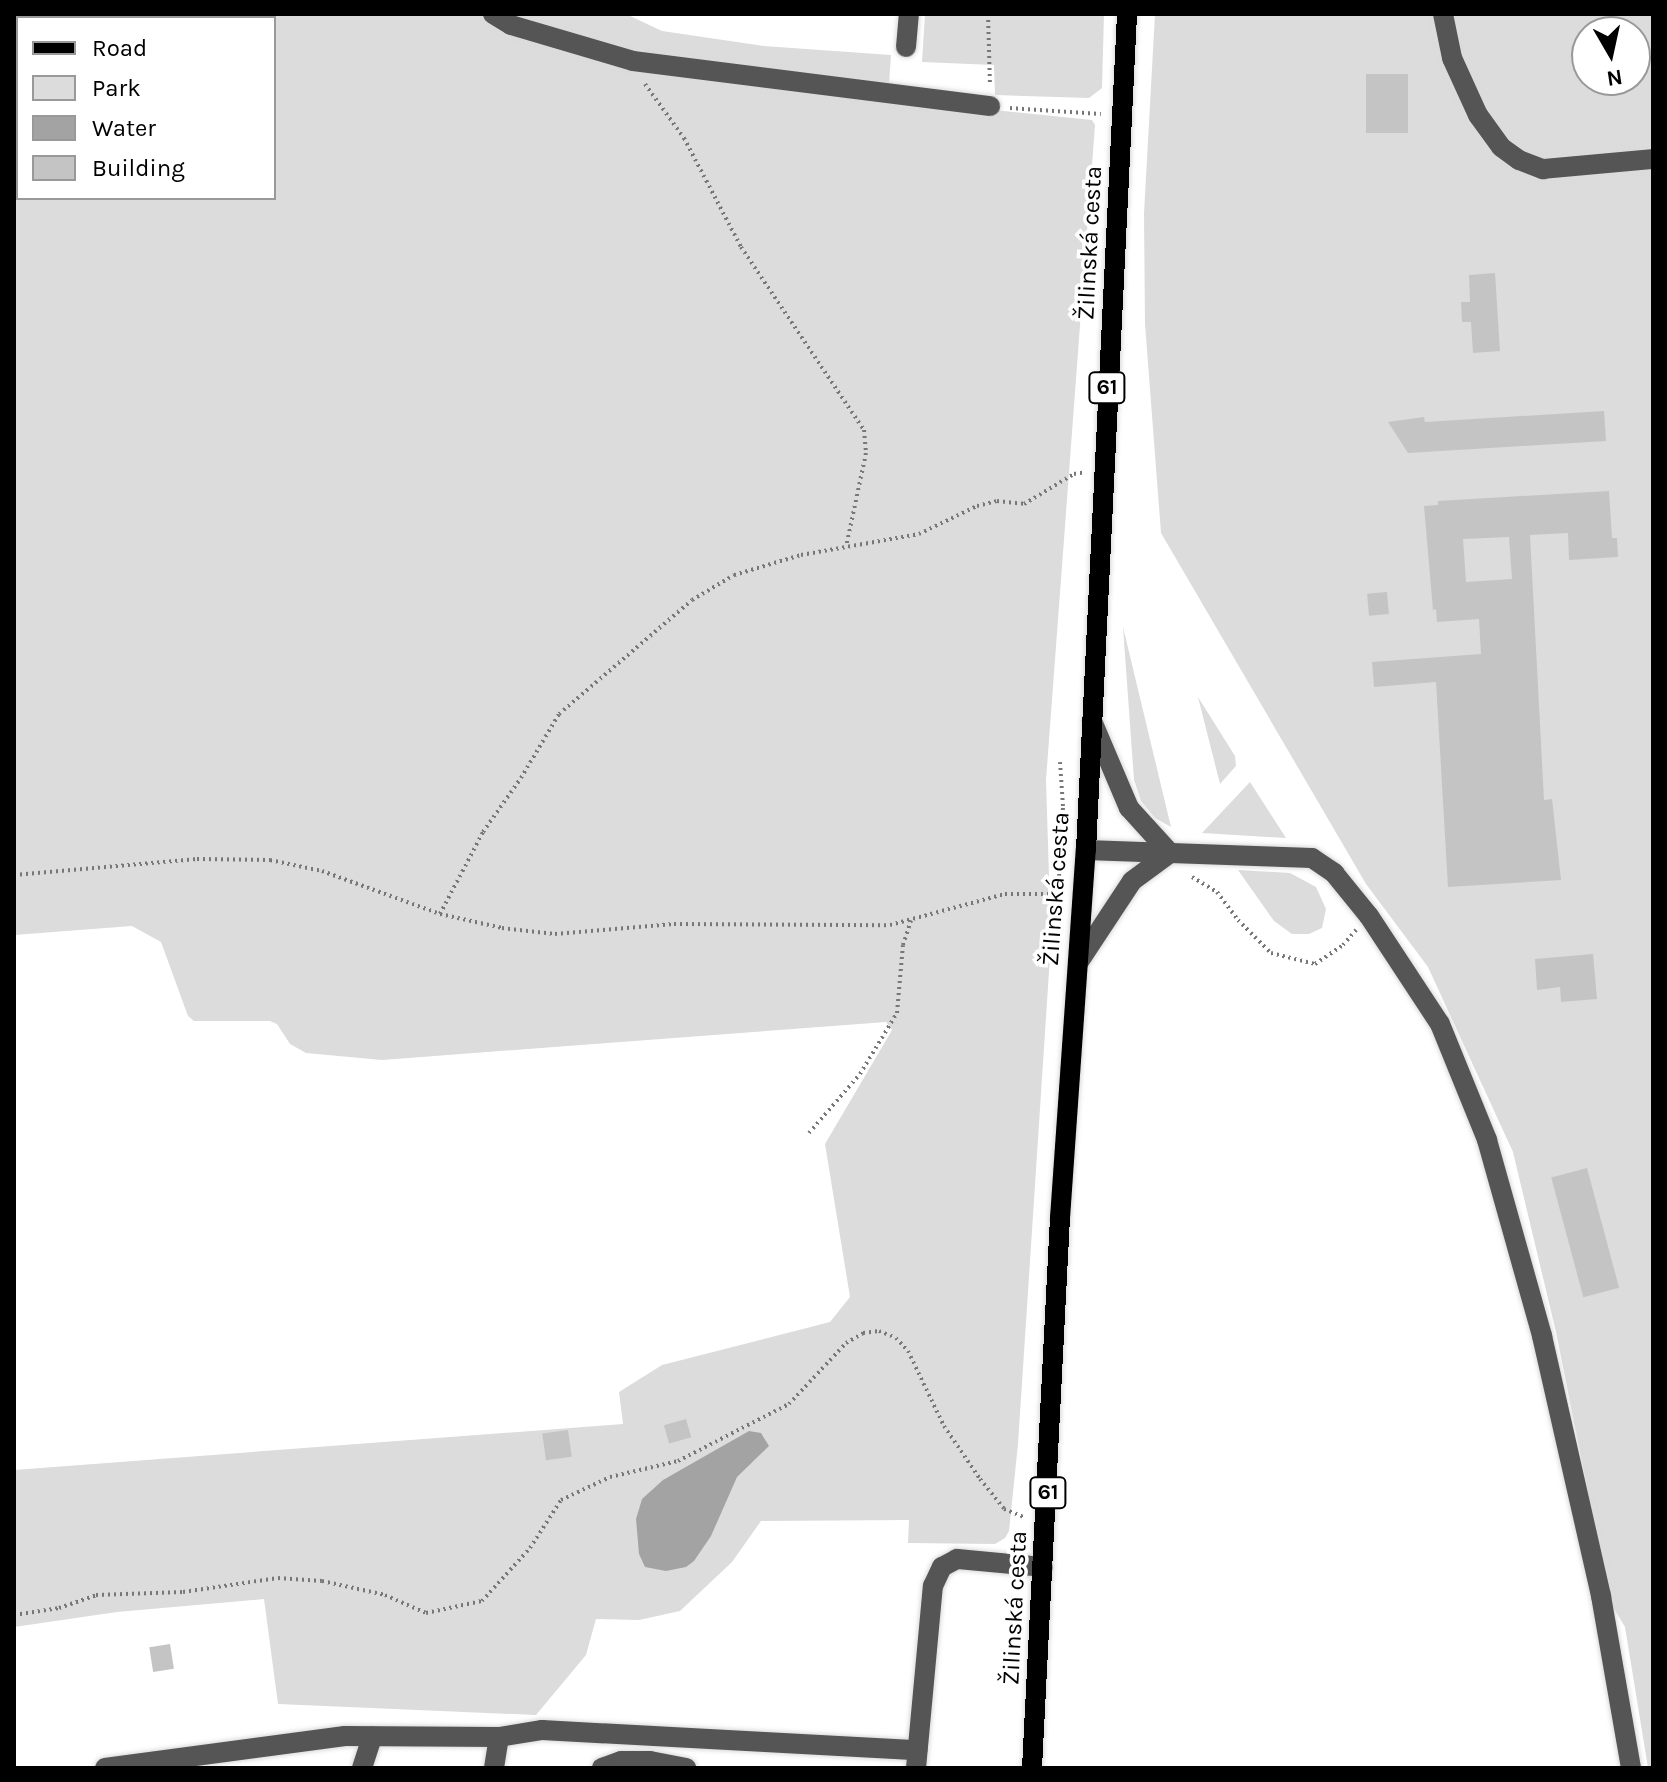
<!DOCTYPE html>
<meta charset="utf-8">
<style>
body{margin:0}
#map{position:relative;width:1667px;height:1782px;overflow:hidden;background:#fff;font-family:Karla,sans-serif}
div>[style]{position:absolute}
.green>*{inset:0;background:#dcdcdc}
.water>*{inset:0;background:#a3a3a3}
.building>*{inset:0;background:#c4c4c4;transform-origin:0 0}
.path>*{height:4px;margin-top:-2px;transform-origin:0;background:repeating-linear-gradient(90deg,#777 0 2px,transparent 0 6px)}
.roads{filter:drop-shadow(0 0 2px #dbdbdb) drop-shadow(0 0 2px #dbdbdb)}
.minor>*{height:20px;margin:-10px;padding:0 10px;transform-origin:10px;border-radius:10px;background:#555}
.major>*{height:20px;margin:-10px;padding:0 10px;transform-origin:10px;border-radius:10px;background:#000}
span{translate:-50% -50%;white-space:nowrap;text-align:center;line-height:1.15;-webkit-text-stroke:7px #fff;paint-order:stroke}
.shield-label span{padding:2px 6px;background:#fff;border:2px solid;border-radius:6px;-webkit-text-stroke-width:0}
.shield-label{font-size:22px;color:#000;font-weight:700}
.street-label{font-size:24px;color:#000}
.frame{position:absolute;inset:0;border:16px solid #000;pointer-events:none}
.legend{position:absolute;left:16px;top:16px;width:260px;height:184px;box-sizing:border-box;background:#fff;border:2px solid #999;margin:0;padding:10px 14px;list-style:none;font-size:24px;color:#000}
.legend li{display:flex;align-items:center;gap:16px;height:40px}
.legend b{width:40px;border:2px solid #999}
.north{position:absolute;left:1571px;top:16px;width:80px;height:80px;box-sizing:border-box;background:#fff;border:2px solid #999;border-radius:50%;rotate:171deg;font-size:22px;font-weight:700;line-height:32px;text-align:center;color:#000}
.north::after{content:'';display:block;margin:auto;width:28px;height:36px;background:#000;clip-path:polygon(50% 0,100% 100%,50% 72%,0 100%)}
</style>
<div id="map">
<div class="green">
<i style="clip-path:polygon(evenodd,14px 14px,626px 14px,662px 31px,764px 46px,891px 55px,888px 99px,1092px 120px,1095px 125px,1046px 780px,1051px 941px,1018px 1444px,1009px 1531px,1005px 1538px,995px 1544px,908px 1543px,909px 1520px,761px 1521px,732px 1562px,680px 1611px,639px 1620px,596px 1619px,586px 1655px,536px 1715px,278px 1704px,264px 1599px,117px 1612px,14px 1627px,14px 1470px,623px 1424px,619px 1392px,662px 1365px,830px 1322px,850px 1297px,825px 1144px,892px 1030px,886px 1022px,382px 1060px,306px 1053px,290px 1044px,277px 1024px,270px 1021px,194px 1021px,188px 1016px,161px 942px,132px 926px,14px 935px,14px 14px,18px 18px,274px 18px,274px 198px,18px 198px,18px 18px)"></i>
<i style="clip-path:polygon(925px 14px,1104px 14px,1102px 88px,1089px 98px,995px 95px,994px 65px,922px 62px)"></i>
<i style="clip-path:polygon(evenodd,1155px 14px,1653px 14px,1653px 1768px,1648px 1768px,1625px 1627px,1610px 1602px,1556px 1332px,1513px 1152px,1428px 967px,1366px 884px,1161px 533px,1145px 324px,1144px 213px,1155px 14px,1587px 32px,1635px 32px,1635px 80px,1587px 80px,1587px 32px)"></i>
<i style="clip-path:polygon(1123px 627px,1171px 827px,1155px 818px,1141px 801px,1134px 780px)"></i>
<i style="clip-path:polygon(1198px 697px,1235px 756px,1236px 766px,1220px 784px)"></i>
<i style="clip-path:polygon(1250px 782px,1286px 838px,1202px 833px)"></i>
<i style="clip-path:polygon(1238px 870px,1290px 873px,1316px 887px,1326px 909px,1322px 928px,1309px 934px,1292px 934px,1274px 921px)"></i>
</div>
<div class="water">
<i style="clip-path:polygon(749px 1431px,761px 1433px,769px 1446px,737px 1477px,711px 1536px,694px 1561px,686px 1567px,666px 1571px,645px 1567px,639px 1554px,636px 1519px,642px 1499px,663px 1480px)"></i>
</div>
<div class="building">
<i style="left:1366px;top:74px;width:42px;height:59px"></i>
<i style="clip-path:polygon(1495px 273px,1500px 351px,1473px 353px,1471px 322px,1462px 322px,1461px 302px,1470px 302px,1469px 275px)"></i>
<i style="clip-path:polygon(1604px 411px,1606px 441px,1408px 453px,1388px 422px,1424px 417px,1425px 422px)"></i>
<i style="clip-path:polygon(evenodd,1609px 491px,1612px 538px,1617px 538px,1618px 557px,1569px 560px,1568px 533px,1530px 535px,1544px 800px,1552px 799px,1561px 880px,1448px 887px,1436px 682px,1374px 687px,1372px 662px,1481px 654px,1479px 619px,1437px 622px,1436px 609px,1433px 610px,1424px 506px,1438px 505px,1438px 501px,1609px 491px,1509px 537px,1512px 579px,1466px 582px,1463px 539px,1509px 537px)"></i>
<i style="left:1387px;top:592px;width:22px;height:20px;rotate:85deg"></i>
<i style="clip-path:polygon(1593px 954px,1597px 999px,1561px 1002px,1560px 987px,1537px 990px,1535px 959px)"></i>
<i style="left:1587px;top:1168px;width:124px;height:37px;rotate:75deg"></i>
<i style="left:686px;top:1419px;width:19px;height:23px;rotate:74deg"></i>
<i style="left:568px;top:1430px;width:27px;height:26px;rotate:82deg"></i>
<i style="left:170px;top:1644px;width:25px;height:21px;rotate:81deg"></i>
</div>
<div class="path">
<i style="left:988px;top:14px;width:71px;rotate:88.4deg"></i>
<i style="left:645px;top:84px;width:67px;rotate:54.2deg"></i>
<i style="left:684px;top:138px;width:123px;rotate:62.4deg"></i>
<i style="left:741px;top:247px;width:220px;rotate:56.1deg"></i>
<i style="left:864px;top:430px;width:23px;rotate:85deg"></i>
<i style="left:866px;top:453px;width:96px;rotate:102deg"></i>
<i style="left:1010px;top:108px;width:91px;rotate:3.8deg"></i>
<i style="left:14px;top:344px;width:2px"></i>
<i style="left:14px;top:875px;width:184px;rotate:-5deg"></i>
<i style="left:197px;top:859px;width:73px;rotate:0.8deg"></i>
<i style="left:270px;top:860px;width:53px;rotate:11.9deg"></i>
<i style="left:322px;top:871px;width:126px;rotate:20deg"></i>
<i style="left:440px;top:914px;width:64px;rotate:12.7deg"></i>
<i style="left:502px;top:928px;width:53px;rotate:6.5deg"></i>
<i style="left:555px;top:934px;width:119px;rotate:-4.8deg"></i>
<i style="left:674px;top:924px;width:216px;rotate:0.3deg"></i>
<i style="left:890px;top:925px;width:119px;rotate:-15.1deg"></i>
<i style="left:1005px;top:894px;width:58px"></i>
<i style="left:1192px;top:877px;width:29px;rotate:31deg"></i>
<i style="left:1217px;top:892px;width:35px;rotate:53deg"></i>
<i style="left:1238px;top:920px;width:47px;rotate:45deg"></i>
<i style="left:1271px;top:953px;width:45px;rotate:14deg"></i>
<i style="left:1315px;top:964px;width:34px;rotate:-34deg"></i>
<i style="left:1343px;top:945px;width:20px;rotate:-49deg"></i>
<i style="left:1058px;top:894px;width:88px;rotate:-86.7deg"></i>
<i style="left:1063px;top:806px;width:44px;rotate:-93.9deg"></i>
<i style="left:440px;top:914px;width:93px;rotate:-62.3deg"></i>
<i style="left:483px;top:832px;width:66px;rotate:-54.9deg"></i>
<i style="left:521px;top:778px;width:74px;rotate:-59.3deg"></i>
<i style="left:559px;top:714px;width:175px;rotate:-40.6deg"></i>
<i style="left:692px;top:600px;width:49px;rotate:-30.8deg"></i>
<i style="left:734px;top:575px;width:70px;rotate:-16.6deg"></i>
<i style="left:801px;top:555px;width:120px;rotate:-10.1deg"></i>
<i style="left:919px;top:534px;width:64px;rotate:-25.8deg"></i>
<i style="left:977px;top:506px;width:21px;rotate:-14deg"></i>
<i style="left:997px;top:501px;width:27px;rotate:6deg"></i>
<i style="left:1024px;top:504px;width:58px;rotate:-31deg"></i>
<i style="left:1074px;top:474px;width:12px;rotate:-9deg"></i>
<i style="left:809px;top:1133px;width:78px;rotate:-49.2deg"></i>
<i style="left:860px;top:1074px;width:71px;rotate:-58.8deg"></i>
<i style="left:897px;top:1013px;width:68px;rotate:-85deg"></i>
<i style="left:903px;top:945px;width:26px;rotate:-72deg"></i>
<i style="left:14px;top:1615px;width:46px;rotate:-8.8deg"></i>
<i style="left:59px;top:1608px;width:39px;rotate:-19deg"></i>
<i style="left:96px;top:1595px;width:87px;rotate:-2deg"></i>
<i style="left:183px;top:1592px;width:96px;rotate:-8.4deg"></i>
<i style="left:278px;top:1578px;width:44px;rotate:3.9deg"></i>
<i style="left:322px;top:1581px;width:65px;rotate:12.5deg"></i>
<i style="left:385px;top:1595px;width:45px;rotate:23.7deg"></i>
<i style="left:426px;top:1613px;width:57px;rotate:-12.1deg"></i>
<i style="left:482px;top:1601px;width:72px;rotate:-47.8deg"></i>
<i style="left:530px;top:1548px;width:57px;rotate:-57.1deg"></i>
<i style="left:561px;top:1500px;width:54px;rotate:-25.1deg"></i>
<i style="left:610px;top:1477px;width:70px;rotate:-13.2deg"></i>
<i style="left:678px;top:1461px;width:125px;rotate:-27.2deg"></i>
<i style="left:789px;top:1404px;width:83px;rotate:-46.9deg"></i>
<i style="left:846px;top:1343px;width:20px;rotate:-30deg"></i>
<i style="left:863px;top:1333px;width:16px;rotate:-7deg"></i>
<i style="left:879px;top:1331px;width:18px;rotate:22deg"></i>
<i style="left:896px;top:1338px;width:18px;rotate:47deg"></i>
<i style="left:908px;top:1351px;width:83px;rotate:64.4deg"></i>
<i style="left:944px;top:1426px;width:64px;rotate:55.8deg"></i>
<i style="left:980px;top:1479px;width:38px;rotate:51deg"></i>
<i style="left:1004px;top:1509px;width:22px;rotate:22deg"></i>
</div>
<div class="roads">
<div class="minor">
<i style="left:493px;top:14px;width:21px;rotate:31deg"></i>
<i style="left:511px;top:25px;width:127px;rotate:16.4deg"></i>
<i style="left:633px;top:61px;width:360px;rotate:7.2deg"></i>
<i style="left:1443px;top:14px;width:45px;rotate:78.4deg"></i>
<i style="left:1452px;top:58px;width:63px;rotate:65.5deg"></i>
<i style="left:1478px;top:115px;width:39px;rotate:54deg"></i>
<i style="left:1501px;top:147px;width:22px;rotate:36deg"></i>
<i style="left:1519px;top:160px;width:26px;rotate:21deg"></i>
<i style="left:1543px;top:169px;width:110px;rotate:-5.2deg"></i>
<i style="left:906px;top:47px;width:33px;rotate:-85deg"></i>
<i style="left:1086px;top:850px;width:226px;rotate:2deg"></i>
<i style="left:1312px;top:858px;width:27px;rotate:34deg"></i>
<i style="left:1334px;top:873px;width:55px;rotate:50.9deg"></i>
<i style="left:1369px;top:916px;width:129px;rotate:56.7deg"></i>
<i style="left:1440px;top:1024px;width:125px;rotate:67.9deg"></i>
<i style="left:1487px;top:1140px;width:204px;rotate:74.3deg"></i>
<i style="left:1542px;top:1336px;width:267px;rotate:77.2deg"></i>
<i style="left:1601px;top:1596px;width:175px;rotate:80.1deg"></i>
<i style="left:1078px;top:963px;width:98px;rotate:-56.6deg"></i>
<i style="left:1132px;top:881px;width:47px;rotate:-36.4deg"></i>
<i style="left:1170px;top:853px;width:61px;rotate:-132.3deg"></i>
<i style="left:1129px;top:808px;width:95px;rotate:-113deg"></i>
<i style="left:105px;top:1768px;width:242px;rotate:-7.6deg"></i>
<i style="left:345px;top:1736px;width:154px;rotate:0.4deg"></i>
<i style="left:499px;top:1737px;width:44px;rotate:-9.2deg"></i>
<i style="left:542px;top:1730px;width:376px;rotate:3.1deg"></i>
<i style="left:362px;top:1768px;width:33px;rotate:-72deg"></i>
<i style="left:494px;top:1768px;width:31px;rotate:-81deg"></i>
<i style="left:602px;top:1768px;width:20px;rotate:-20deg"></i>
<i style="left:621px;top:1761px;width:29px"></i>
<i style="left:650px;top:1761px;width:37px;rotate:11deg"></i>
<i style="left:916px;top:1768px;width:183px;rotate:-84.7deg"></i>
<i style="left:933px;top:1586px;width:21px;rotate:-65deg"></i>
<i style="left:942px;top:1567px;width:17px;rotate:-28deg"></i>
<i style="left:957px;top:1559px;width:86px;rotate:5.3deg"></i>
</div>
<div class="major">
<i style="left:1032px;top:1768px;width:551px;rotate:-87.09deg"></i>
<i style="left:1060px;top:1218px;width:369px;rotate:-86deg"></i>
<i style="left:1086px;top:850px;width:837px;rotate:-87.19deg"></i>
</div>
</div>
<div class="shield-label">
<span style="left:1107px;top:388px">61</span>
<span style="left:1048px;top:1493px">61</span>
</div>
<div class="street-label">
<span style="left:1090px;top:243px;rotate:-87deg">Žilinská cesta</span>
<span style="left:1056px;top:889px;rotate:-86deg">Žilinská cesta</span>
<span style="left:1015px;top:1608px;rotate:-87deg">Žilinská cesta</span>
</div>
<div class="frame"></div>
<ul class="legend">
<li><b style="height:10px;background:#000"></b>Road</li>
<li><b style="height:22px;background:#dcdcdc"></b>Park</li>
<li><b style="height:22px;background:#a3a3a3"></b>Water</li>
<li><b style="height:22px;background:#c4c4c4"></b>Building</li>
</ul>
<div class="north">N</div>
</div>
